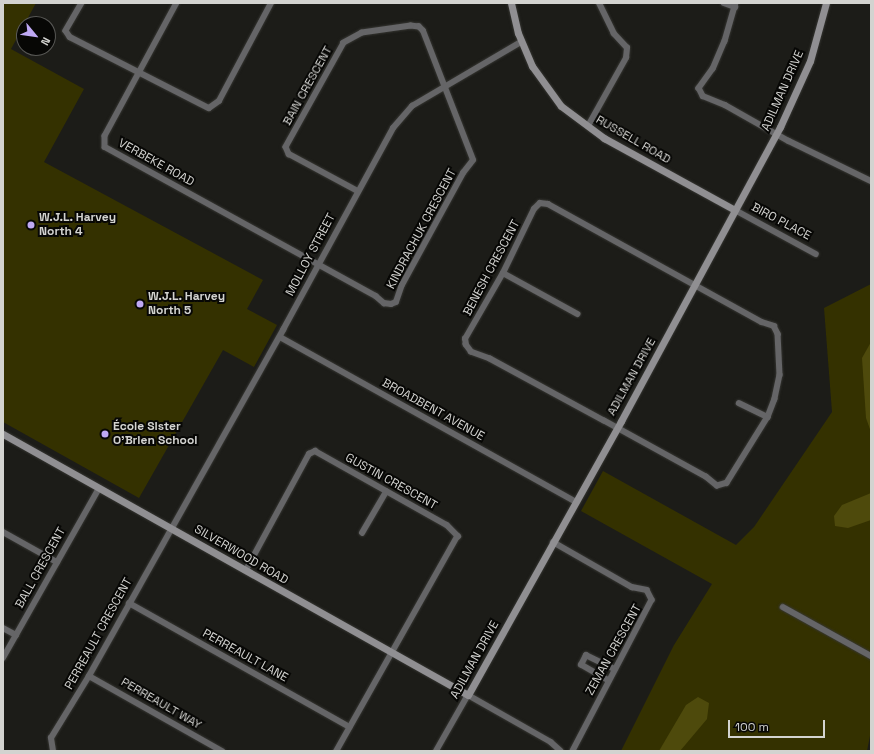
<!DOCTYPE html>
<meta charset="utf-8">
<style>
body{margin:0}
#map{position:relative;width:874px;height:754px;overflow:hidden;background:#1c1c18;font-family:"Space Grotesk",sans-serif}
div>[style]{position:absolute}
.green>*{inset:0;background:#343100}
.water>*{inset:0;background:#4e4a0c}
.roads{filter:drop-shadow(0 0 1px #363632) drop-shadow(0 0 1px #363632)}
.street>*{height:5.5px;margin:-2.75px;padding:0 2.75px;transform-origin:2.75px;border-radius:2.75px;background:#656567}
.secondary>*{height:7px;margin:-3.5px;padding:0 3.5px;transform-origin:3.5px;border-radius:3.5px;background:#908f92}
.dots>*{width:11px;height:11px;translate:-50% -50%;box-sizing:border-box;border:2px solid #070705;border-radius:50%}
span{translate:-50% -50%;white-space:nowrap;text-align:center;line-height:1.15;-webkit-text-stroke:4px #070705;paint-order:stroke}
.street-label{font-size:12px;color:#d3d3d0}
.poi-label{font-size:12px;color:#d3d3d0;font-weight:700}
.left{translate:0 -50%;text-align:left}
.frame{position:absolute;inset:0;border:4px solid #d3d3d0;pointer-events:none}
.north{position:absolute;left:16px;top:16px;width:40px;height:40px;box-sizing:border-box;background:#070705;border:1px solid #595956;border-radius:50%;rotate:119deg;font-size:11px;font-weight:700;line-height:16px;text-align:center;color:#d3d3d0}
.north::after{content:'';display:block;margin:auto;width:14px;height:18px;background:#bfa9f4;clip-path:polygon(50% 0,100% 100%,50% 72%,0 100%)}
.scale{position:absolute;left:728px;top:720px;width:97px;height:18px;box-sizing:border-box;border:2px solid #d3d3d0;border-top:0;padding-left:5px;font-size:12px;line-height:14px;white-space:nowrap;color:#d3d3d0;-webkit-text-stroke:3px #070705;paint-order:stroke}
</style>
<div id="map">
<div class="green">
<i style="clip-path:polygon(3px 3px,36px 3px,11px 49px,84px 89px,44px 162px,263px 280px,247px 309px,277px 325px,254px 367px,223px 350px,139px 498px,3px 422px)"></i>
<i style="clip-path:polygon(871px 284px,871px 731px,867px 751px,621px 751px,674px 645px,712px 584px,581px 511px,603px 471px,736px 545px,754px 527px,832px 412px,824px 308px)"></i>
</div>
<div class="water">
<i style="clip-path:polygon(871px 342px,871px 432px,866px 418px,862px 358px)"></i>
<i style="clip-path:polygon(871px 493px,871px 520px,848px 528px,835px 526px,834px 516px,842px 505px)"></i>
<i style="clip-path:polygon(698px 697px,709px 703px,707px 719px,680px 751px,659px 751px,686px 705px)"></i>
</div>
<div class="roads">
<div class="street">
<i style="left:82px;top:3px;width:32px;rotate:120deg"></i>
<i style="left:66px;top:31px;width:7px;rotate:56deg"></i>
<i style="left:70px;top:37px;width:156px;rotate:27.1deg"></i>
<i style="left:209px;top:108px;width:12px;rotate:-35deg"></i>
<i style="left:219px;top:101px;width:111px;rotate:-62deg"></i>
<i style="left:177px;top:3px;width:151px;rotate:118.4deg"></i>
<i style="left:105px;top:136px;width:11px;rotate:90deg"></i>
<i style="left:105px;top:147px;width:309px;rotate:28.8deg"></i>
<i style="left:376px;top:296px;width:11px;rotate:41deg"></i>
<i style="left:384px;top:303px;width:7px;rotate:8deg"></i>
<i style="left:391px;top:304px;width:5px;rotate:-22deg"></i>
<i style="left:396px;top:302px;width:18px;rotate:-71deg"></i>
<i style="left:402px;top:285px;width:128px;rotate:-61.4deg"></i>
<i style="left:463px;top:173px;width:16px;rotate:-52deg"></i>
<i style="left:473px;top:160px;width:138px;rotate:-111.2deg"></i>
<i style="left:423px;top:31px;width:6px;rotate:-135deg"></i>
<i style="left:419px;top:27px;width:8px;rotate:-173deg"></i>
<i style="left:411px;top:26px;width:49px;rotate:171.9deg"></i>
<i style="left:362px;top:33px;width:21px;rotate:151deg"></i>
<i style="left:344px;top:43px;width:119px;rotate:119.1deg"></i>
<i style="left:286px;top:147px;width:8px;rotate:67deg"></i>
<i style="left:289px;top:154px;width:78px;rotate:28.2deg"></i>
<i style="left:724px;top:3px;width:12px;rotate:20deg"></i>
<i style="left:736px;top:3px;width:40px;rotate:106deg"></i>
<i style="left:725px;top:41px;width:30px;rotate:113deg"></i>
<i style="left:713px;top:69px;width:24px;rotate:126deg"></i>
<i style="left:699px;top:88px;width:9px;rotate:63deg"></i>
<i style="left:703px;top:96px;width:24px;rotate:22deg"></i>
<i style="left:725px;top:105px;width:73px;rotate:29.4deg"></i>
<i style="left:789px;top:141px;width:91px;rotate:26deg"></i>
<i style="left:588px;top:126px;width:78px;rotate:-60.8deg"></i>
<i style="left:626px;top:58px;width:10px;rotate:-84deg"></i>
<i style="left:627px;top:48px;width:19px;rotate:-133deg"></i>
<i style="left:614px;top:34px;width:34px;rotate:-116deg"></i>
<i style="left:540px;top:203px;width:8px;rotate:7deg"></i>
<i style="left:548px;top:204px;width:244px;rotate:28.9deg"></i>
<i style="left:762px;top:322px;width:13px;rotate:18deg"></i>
<i style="left:774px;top:326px;width:9px;rotate:63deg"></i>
<i style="left:778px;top:334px;width:41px;rotate:87.2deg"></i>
<i style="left:780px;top:375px;width:25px;rotate:102deg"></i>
<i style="left:775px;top:399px;width:19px;rotate:111deg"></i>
<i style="left:768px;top:417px;width:78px;rotate:121.8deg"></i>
<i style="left:727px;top:483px;width:10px;rotate:163deg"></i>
<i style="left:717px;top:486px;width:14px;rotate:-141deg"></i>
<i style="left:706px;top:477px;width:116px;rotate:-151.2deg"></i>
<i style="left:604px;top:421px;width:130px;rotate:-151.5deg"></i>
<i style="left:490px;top:359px;width:20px;rotate:-160deg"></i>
<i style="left:471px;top:352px;width:9px;rotate:-126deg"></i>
<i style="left:466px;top:345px;width:6px;rotate:-99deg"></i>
<i style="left:465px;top:339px;width:76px;rotate:-60.1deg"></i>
<i style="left:503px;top:273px;width:71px;rotate:-64.2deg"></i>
<i style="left:534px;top:209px;width:8px;rotate:-45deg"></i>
<i style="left:735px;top:210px;width:92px;rotate:28.5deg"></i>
<i style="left:503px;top:273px;width:85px;rotate:28.7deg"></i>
<i style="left:280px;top:337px;width:339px;rotate:29.1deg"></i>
<i style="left:739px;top:403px;width:32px;rotate:26deg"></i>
<i style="left:3px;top:532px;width:62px;rotate:29.1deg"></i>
<i style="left:362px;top:533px;width:48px;rotate:-59.7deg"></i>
<i style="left:553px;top:542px;width:91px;rotate:29.7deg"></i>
<i style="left:632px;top:587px;width:15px;rotate:11deg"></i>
<i style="left:647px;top:590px;width:11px;rotate:63deg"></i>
<i style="left:652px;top:600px;width:170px;rotate:117.6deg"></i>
<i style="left:246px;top:570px;width:132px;rotate:-61.5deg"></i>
<i style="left:309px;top:454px;width:7px;rotate:-27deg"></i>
<i style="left:315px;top:451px;width:151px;rotate:29.3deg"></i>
<i style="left:447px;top:525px;width:16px;rotate:45deg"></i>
<i style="left:458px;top:536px;width:247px;rotate:119.4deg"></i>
<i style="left:129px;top:603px;width:253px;rotate:29.3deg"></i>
<i style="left:783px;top:607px;width:101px;rotate:29.1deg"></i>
<i style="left:3px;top:628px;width:15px;rotate:28deg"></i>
<i style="left:3px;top:658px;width:195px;rotate:-60.5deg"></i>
<i style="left:89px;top:676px;width:153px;rotate:29.4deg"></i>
<i style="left:609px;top:681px;width:32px;rotate:-150deg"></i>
<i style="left:581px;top:665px;width:11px;rotate:-63deg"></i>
<i style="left:586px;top:655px;width:32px;rotate:26deg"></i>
<i style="left:53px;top:751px;width:13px;rotate:-99deg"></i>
<i style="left:51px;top:738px;width:73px;rotate:-58.5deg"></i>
<i style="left:89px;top:676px;width:397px;rotate:-60.7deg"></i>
<i style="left:283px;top:330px;width:230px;rotate:-61.4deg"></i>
<i style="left:393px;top:128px;width:29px;rotate:-49deg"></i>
<i style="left:412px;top:106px;width:126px;rotate:-30.4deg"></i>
<i style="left:436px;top:751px;width:64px;rotate:-60.3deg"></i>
<i style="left:468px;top:695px;width:95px;rotate:29.5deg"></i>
<i style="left:551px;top:742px;width:13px;rotate:42deg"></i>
</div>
<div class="secondary">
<i style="left:511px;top:3px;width:31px;rotate:77deg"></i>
<i style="left:518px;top:33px;width:36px;rotate:67deg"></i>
<i style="left:532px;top:66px;width:49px;rotate:54.1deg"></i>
<i style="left:561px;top:106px;width:54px;rotate:36.7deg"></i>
<i style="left:604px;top:138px;width:149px;rotate:28.8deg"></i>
<i style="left:3px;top:434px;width:533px;rotate:29.31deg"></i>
<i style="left:468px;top:695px;width:314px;rotate:-60.8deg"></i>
<i style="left:621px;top:421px;width:334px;rotate:-61.6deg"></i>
<i style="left:780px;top:127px;width:72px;rotate:-65.6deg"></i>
<i style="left:810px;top:61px;width:60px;rotate:-74.6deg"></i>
</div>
</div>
<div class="dots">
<i style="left:31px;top:225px;background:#bfa9f4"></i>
<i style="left:140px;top:304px;background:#bfa9f4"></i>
<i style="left:105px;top:434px;background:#bfa9f4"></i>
</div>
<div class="street-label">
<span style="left:308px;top:86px;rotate:-61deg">BAIN CRESCENT</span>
<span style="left:783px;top:91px;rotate:-66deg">ADILMAN DRIVE</span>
<span style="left:633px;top:140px;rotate:30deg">RUSSELL ROAD</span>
<span style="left:156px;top:163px;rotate:29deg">VERBEKE ROAD</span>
<span style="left:781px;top:222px;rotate:28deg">BIRO PLACE</span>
<span style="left:422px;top:229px;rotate:-62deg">KINDRACHUK CRESCENT</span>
<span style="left:311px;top:255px;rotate:-62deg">MOLLOY STREET</span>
<span style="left:492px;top:268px;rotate:-62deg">BENESH CRESCENT</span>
<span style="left:632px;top:377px;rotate:-61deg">ADILMAN DRIVE</span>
<span style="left:433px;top:410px;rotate:29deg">BROADBENT AVENUE</span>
<span style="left:391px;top:482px;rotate:29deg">GUSTIN CRESCENT</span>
<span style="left:241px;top:555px;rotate:30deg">SILVERWOOD ROAD</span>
<span style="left:41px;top:568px;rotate:-61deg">BALL CRESCENT</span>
<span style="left:99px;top:634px;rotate:-61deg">PERREAULT CRESCENT</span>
<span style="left:614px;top:650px;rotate:-61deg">ZEMAN CRESCENT</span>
<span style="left:245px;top:656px;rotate:29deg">PERREAULT LANE</span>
<span style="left:475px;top:660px;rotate:-61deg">ADILMAN DRIVE</span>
<span style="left:161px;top:704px;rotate:30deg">PERREAULT WAY</span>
</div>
<div class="poi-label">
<span class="left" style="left:39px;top:225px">W.J.L. Harvey<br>North 4</span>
<span class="left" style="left:148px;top:304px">W.J.L. Harvey<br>North 5</span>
<span class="left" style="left:113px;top:434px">École Sister<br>O'Brien School</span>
</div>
<div class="frame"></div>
<div class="north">N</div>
<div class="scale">100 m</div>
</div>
